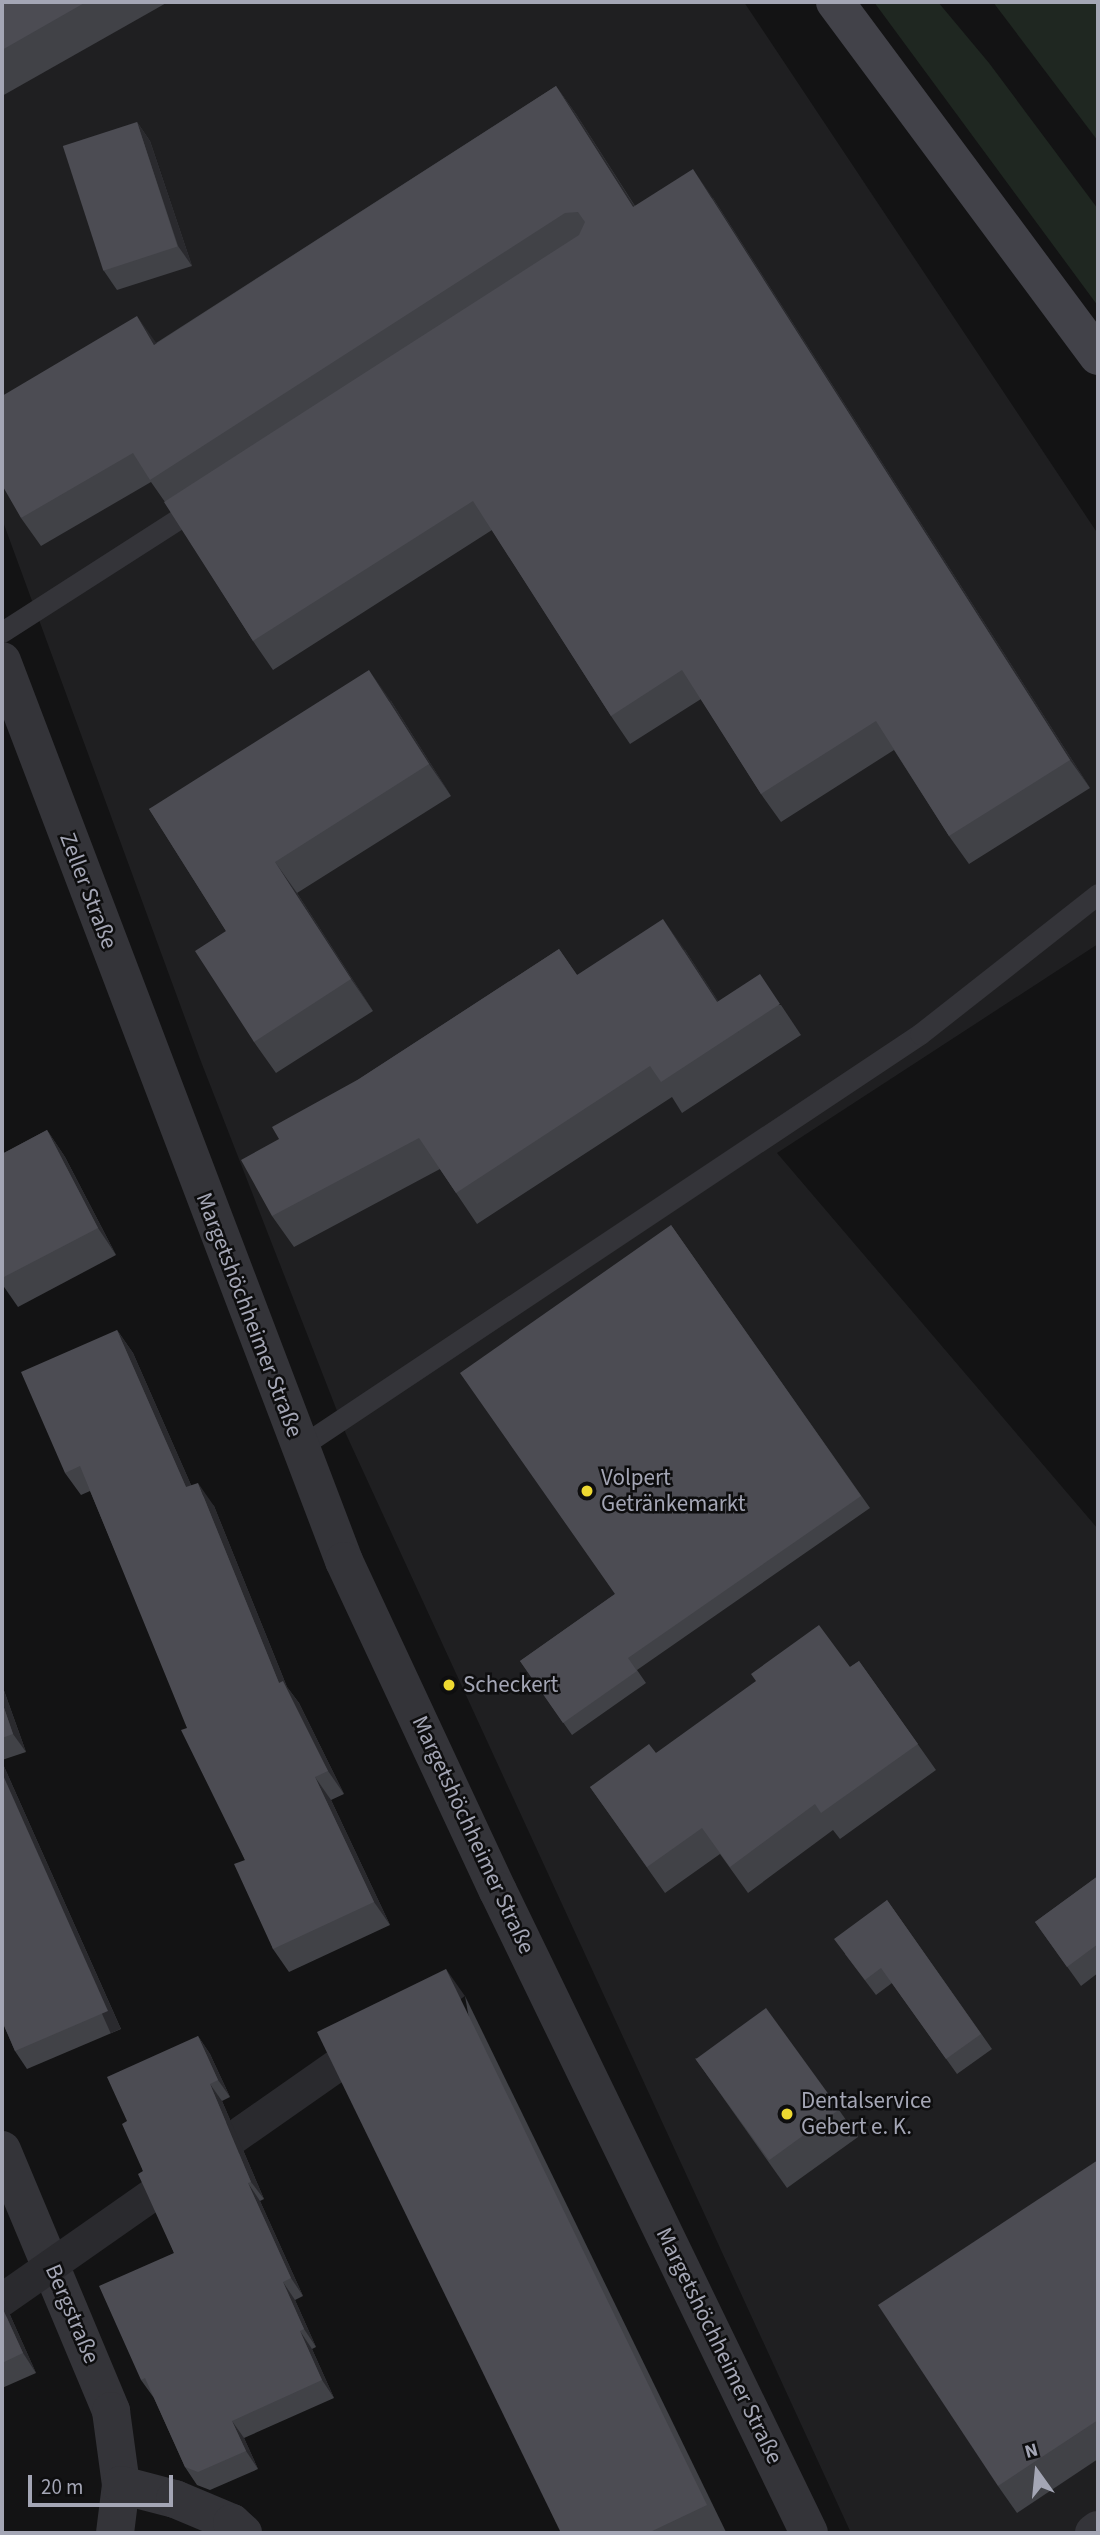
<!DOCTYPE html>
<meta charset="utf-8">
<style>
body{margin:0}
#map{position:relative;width:1100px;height:2535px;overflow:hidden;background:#131314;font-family:"Source Sans 3",sans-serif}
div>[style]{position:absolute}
.built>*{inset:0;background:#1f1f21}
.green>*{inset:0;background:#1f2721}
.service>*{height:21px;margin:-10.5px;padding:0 10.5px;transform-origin:10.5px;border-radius:10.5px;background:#343439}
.minor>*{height:38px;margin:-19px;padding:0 19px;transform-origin:19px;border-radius:19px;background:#343439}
.tertiary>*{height:38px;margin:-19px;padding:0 19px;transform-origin:19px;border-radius:19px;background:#343439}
.secondary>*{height:38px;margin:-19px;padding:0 19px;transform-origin:19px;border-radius:19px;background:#424249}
.wall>*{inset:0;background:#414247}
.shaded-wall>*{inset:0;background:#2a2a2e;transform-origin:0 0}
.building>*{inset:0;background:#4c4c53;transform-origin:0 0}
.dots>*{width:19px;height:19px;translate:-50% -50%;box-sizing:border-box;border:4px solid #0e0e0f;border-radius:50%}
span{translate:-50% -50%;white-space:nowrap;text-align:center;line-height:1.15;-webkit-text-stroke:5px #0e0e0f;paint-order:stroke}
.street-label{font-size:23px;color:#a4a6b5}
.poi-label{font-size:23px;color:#a4a6b5}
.left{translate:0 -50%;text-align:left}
.frame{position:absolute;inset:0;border:4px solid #a4a6b5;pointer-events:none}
.north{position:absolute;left:1002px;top:2437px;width:70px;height:70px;-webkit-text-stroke:5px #0e0e0f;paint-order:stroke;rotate:345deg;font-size:19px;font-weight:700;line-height:28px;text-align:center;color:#a4a6b5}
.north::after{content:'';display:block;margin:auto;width:24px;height:32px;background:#a4a6b5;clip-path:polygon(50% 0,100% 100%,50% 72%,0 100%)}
.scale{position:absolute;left:28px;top:2475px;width:145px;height:32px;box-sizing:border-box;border:4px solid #a4a6b5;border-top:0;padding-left:9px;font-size:21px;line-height:24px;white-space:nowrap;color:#a4a6b5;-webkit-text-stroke:5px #0e0e0f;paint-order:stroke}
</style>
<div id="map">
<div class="built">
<i style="clip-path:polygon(2px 2px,744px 2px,1098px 534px,1098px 944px,777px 1153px,1098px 1529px,1098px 2533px,851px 2533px,346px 1434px,200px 1059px,2px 519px)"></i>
</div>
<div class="green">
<i style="clip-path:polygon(874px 2px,938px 2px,989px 63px,1098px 209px,1098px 306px)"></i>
<i style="clip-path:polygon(993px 2px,1098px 2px,1098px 141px)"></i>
</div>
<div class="service">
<i style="left:2px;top:632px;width:235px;rotate:-32.7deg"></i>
<i style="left:300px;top:1447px;width:745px;rotate:-33.67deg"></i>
<i style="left:920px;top:1034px;width:226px;rotate:-38.2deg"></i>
</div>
<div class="minor">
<i style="left:2px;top:2150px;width:283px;rotate:67.3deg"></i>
<i style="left:111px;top:2411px;width:75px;rotate:82.3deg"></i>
<i style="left:121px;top:2485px;width:48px;rotate:97.1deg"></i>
<i style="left:121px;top:2485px;width:56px;rotate:14.5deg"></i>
<i style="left:175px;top:2499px;width:62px;rotate:22.8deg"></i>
<i style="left:232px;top:2523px;width:15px;rotate:42deg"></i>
<i style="left:1094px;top:2533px;width:5px;rotate:-37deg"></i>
</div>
<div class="tertiary">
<i style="left:2px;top:661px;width:963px;rotate:69.19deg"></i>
<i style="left:344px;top:1561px;width:364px;rotate:65deg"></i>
<i style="left:498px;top:1891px;width:713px;rotate:64.15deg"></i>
</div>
<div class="secondary">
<i style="left:835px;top:2px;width:441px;rotate:53.4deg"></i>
</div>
<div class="wall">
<i style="clip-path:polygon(2px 2px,168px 2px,2px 96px)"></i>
<i style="clip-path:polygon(556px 86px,576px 114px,635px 206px,713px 198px,1090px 788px,969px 864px,949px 836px,894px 750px,781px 822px,761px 794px,701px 699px,630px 744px,611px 716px,492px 530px,273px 670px,253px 641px,165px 502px,151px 482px,41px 546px,21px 518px,156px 343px)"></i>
<i style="clip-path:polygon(137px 122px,150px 141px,192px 266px,117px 290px,104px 271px)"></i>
<i style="clip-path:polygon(391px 701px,451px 796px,297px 893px,373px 1011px,276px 1073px,254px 1042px,226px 931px,149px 809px)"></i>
<i style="clip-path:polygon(559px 949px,577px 975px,685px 950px,718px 1001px,781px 1005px,801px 1035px,682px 1113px,672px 1097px,477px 1224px,440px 1169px,294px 1247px,272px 1216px,279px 1139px,359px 1079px)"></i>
<i style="clip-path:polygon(47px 1130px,65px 1157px,116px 1255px,18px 1307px,2px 1284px,2px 1154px)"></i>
<i style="clip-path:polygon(671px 1225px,870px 1508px,637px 1670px,646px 1683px,572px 1735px,520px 1661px,615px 1594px)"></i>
<i style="clip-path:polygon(117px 1330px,133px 1353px,191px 1485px,214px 1506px,287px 1687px,299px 1703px,344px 1794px,331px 1800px,390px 1925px,289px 1972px,273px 1949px,245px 1860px,90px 1491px,81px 1495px,65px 1473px)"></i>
<i style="clip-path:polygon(859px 1661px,936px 1770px,840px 1839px,833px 1830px,748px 1893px,720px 1854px,665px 1893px,590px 1787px,656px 1753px,850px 1667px)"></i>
<i style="clip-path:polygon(2px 1685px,26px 1752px,2px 1760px)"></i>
<i style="clip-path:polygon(2px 1762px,121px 2029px,27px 2069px,15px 2051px,2px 2021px)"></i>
<i style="clip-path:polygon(1098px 1876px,1098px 1973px,1081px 1986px,1035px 1922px)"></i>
<i style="clip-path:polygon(887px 1900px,992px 2049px,957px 2074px,892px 1983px,876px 1995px,845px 1954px)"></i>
<i style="clip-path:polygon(465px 1996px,726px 2532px,723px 2533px,561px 2533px)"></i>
<i style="clip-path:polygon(198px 2036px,210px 2054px,230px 2097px,222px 2101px,264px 2199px,260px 2201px,303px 2296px,295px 2300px,316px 2347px,312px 2349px,334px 2398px,244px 2438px,258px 2469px,210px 2490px,197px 2485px,185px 2467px,154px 2398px,141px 2380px,174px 2253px,143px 2171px,127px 2121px)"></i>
<i style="clip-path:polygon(695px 2058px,839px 2110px,858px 2137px,787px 2188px)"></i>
<i style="clip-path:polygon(1098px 2160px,1098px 2459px,1017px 2513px,998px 2486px)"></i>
<i style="clip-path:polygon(2px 2297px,36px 2373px,2px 2388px)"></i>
</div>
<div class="shaded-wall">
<i style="clip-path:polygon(556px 86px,576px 114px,653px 235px,633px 207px)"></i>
<i style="clip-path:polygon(137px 122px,150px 141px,192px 266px,178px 246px)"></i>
<i style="clip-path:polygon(693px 169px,713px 198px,1090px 788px,1070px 760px)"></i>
<i style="clip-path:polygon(137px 316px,157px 344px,154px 345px)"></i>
<i style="clip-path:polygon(369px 670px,391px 701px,451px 796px,429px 764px)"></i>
<i style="clip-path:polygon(275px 862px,297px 893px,373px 1011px,351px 979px)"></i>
<i style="clip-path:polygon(663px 919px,685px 950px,739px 1033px,717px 1002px)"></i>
<i style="clip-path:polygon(47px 1130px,65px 1157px,116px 1255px,98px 1228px)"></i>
<i style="clip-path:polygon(117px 1330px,133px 1353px,202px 1510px,186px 1487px)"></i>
<i style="clip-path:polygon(198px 1483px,214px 1506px,287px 1687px,299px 1703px,344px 1794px,328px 1771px,279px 1683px)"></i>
<i style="clip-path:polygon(2px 1685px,26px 1752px,13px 1734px,2px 1702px)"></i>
<i style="left:2px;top:1762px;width:292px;height:11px;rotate:66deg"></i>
<i style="clip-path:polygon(315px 1777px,331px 1800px,390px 1925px,374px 1902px)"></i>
<i style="left:446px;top:1969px;width:33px;height:596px;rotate:55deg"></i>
<i style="clip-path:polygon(198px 2036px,210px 2054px,230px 2097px,218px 2080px)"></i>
<i style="clip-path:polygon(210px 2084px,222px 2101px,264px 2199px,251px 2182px)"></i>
<i style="clip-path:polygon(248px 2183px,260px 2201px,303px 2296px,291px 2278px)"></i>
<i style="clip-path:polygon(283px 2282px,295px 2300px,316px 2347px,304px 2329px)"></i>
<i style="clip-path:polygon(2px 2297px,36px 2373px,23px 2353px,2px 2307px)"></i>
<i style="clip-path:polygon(300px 2331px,312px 2349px,334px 2398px,322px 2380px)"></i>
<i style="clip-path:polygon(232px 2421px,244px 2438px,258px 2469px,246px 2451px)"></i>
</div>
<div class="building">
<i style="clip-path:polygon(2px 2px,86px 2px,2px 50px)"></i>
<i style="clip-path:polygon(556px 86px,633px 207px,693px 169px,1070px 760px,949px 836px,876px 721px,761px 794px,682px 670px,611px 716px,473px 501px,253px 641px,164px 502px,579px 235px,585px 222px,578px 212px,565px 213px,150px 480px,133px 453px,21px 518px,2px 485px,2px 396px,137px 316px,154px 345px)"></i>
<i style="left:137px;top:122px;width:131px;height:78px;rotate:72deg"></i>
<i style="clip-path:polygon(369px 670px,429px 764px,275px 862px,351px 979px,254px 1042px,195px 951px,226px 931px,149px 809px)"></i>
<i style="clip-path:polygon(663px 919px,717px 1002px,760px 974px,780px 1004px,661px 1082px,650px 1066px,456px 1193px,419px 1138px,272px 1216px,241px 1160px,279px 1139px,272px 1127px,359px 1079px,559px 949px,577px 975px)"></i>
<i style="clip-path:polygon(47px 1130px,98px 1228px,2px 1278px,2px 1154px)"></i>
<i style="clip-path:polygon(671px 1225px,861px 1496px,628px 1658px,637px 1671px,563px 1723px,520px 1661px,615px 1594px,460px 1373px)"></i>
<i style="clip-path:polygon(117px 1330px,186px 1487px,198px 1483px,279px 1683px,283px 1681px,328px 1771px,315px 1777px,374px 1902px,273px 1949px,234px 1864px,245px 1860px,181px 1730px,187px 1728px,80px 1466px,65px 1473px,21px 1372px)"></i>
<i style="clip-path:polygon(819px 1625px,850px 1667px,859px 1661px,918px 1744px,821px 1813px,815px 1804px,730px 1867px,702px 1828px,647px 1867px,590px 1787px,649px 1744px,656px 1753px,756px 1681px,751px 1674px)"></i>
<i style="clip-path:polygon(2px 1702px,13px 1734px,2px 1738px)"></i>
<i style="clip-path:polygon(2px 1773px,108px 2011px,15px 2051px,2px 2021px)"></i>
<i style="clip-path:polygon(1098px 1876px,1098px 1944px,1067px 1967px,1035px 1922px)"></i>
<i style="clip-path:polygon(887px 1900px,981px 2034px,946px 2059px,881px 1968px,865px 1980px,834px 1939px)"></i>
<i style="clip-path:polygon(446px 1969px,707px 2505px,648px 2533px,561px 2533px,317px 2032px)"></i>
<i style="left:766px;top:2008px;width:125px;height:87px;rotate:54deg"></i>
<i style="clip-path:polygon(198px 2036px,218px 2080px,210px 2084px,251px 2182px,248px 2183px,291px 2278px,283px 2282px,304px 2329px,300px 2331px,322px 2380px,232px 2421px,246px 2451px,198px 2472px,185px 2467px,145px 2378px,141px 2380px,99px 2286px,174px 2253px,138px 2174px,143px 2171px,122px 2124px,127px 2121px,107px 2077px)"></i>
<i style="clip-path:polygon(1098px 2160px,1098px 2420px,998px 2486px,878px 2305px)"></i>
<i style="clip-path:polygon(2px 2307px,23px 2353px,2px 2363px)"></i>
</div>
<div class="dots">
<i style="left:587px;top:1491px;background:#eed931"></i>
<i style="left:449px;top:1685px;background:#eed931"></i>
<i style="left:787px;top:2114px;background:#eed931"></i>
</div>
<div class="street-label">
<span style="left:88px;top:891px;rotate:69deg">Zeller Straße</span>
<span style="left:249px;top:1315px;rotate:69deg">Margetshöchheimer Straße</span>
<span style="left:473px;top:1835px;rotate:65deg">Margetshöchheimer Straße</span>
<span style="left:72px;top:2314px;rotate:67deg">Bergstraße</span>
<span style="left:719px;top:2346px;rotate:64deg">Margetshöchheimer Straße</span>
</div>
<div class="poi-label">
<span class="left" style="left:601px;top:1491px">Volpert<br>Getränkemarkt</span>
<span class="left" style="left:463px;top:1685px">Scheckert</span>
<span class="left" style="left:801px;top:2114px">Dentalservice<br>Gebert e. K.</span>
</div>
<div class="frame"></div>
<div class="north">N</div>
<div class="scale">20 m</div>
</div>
